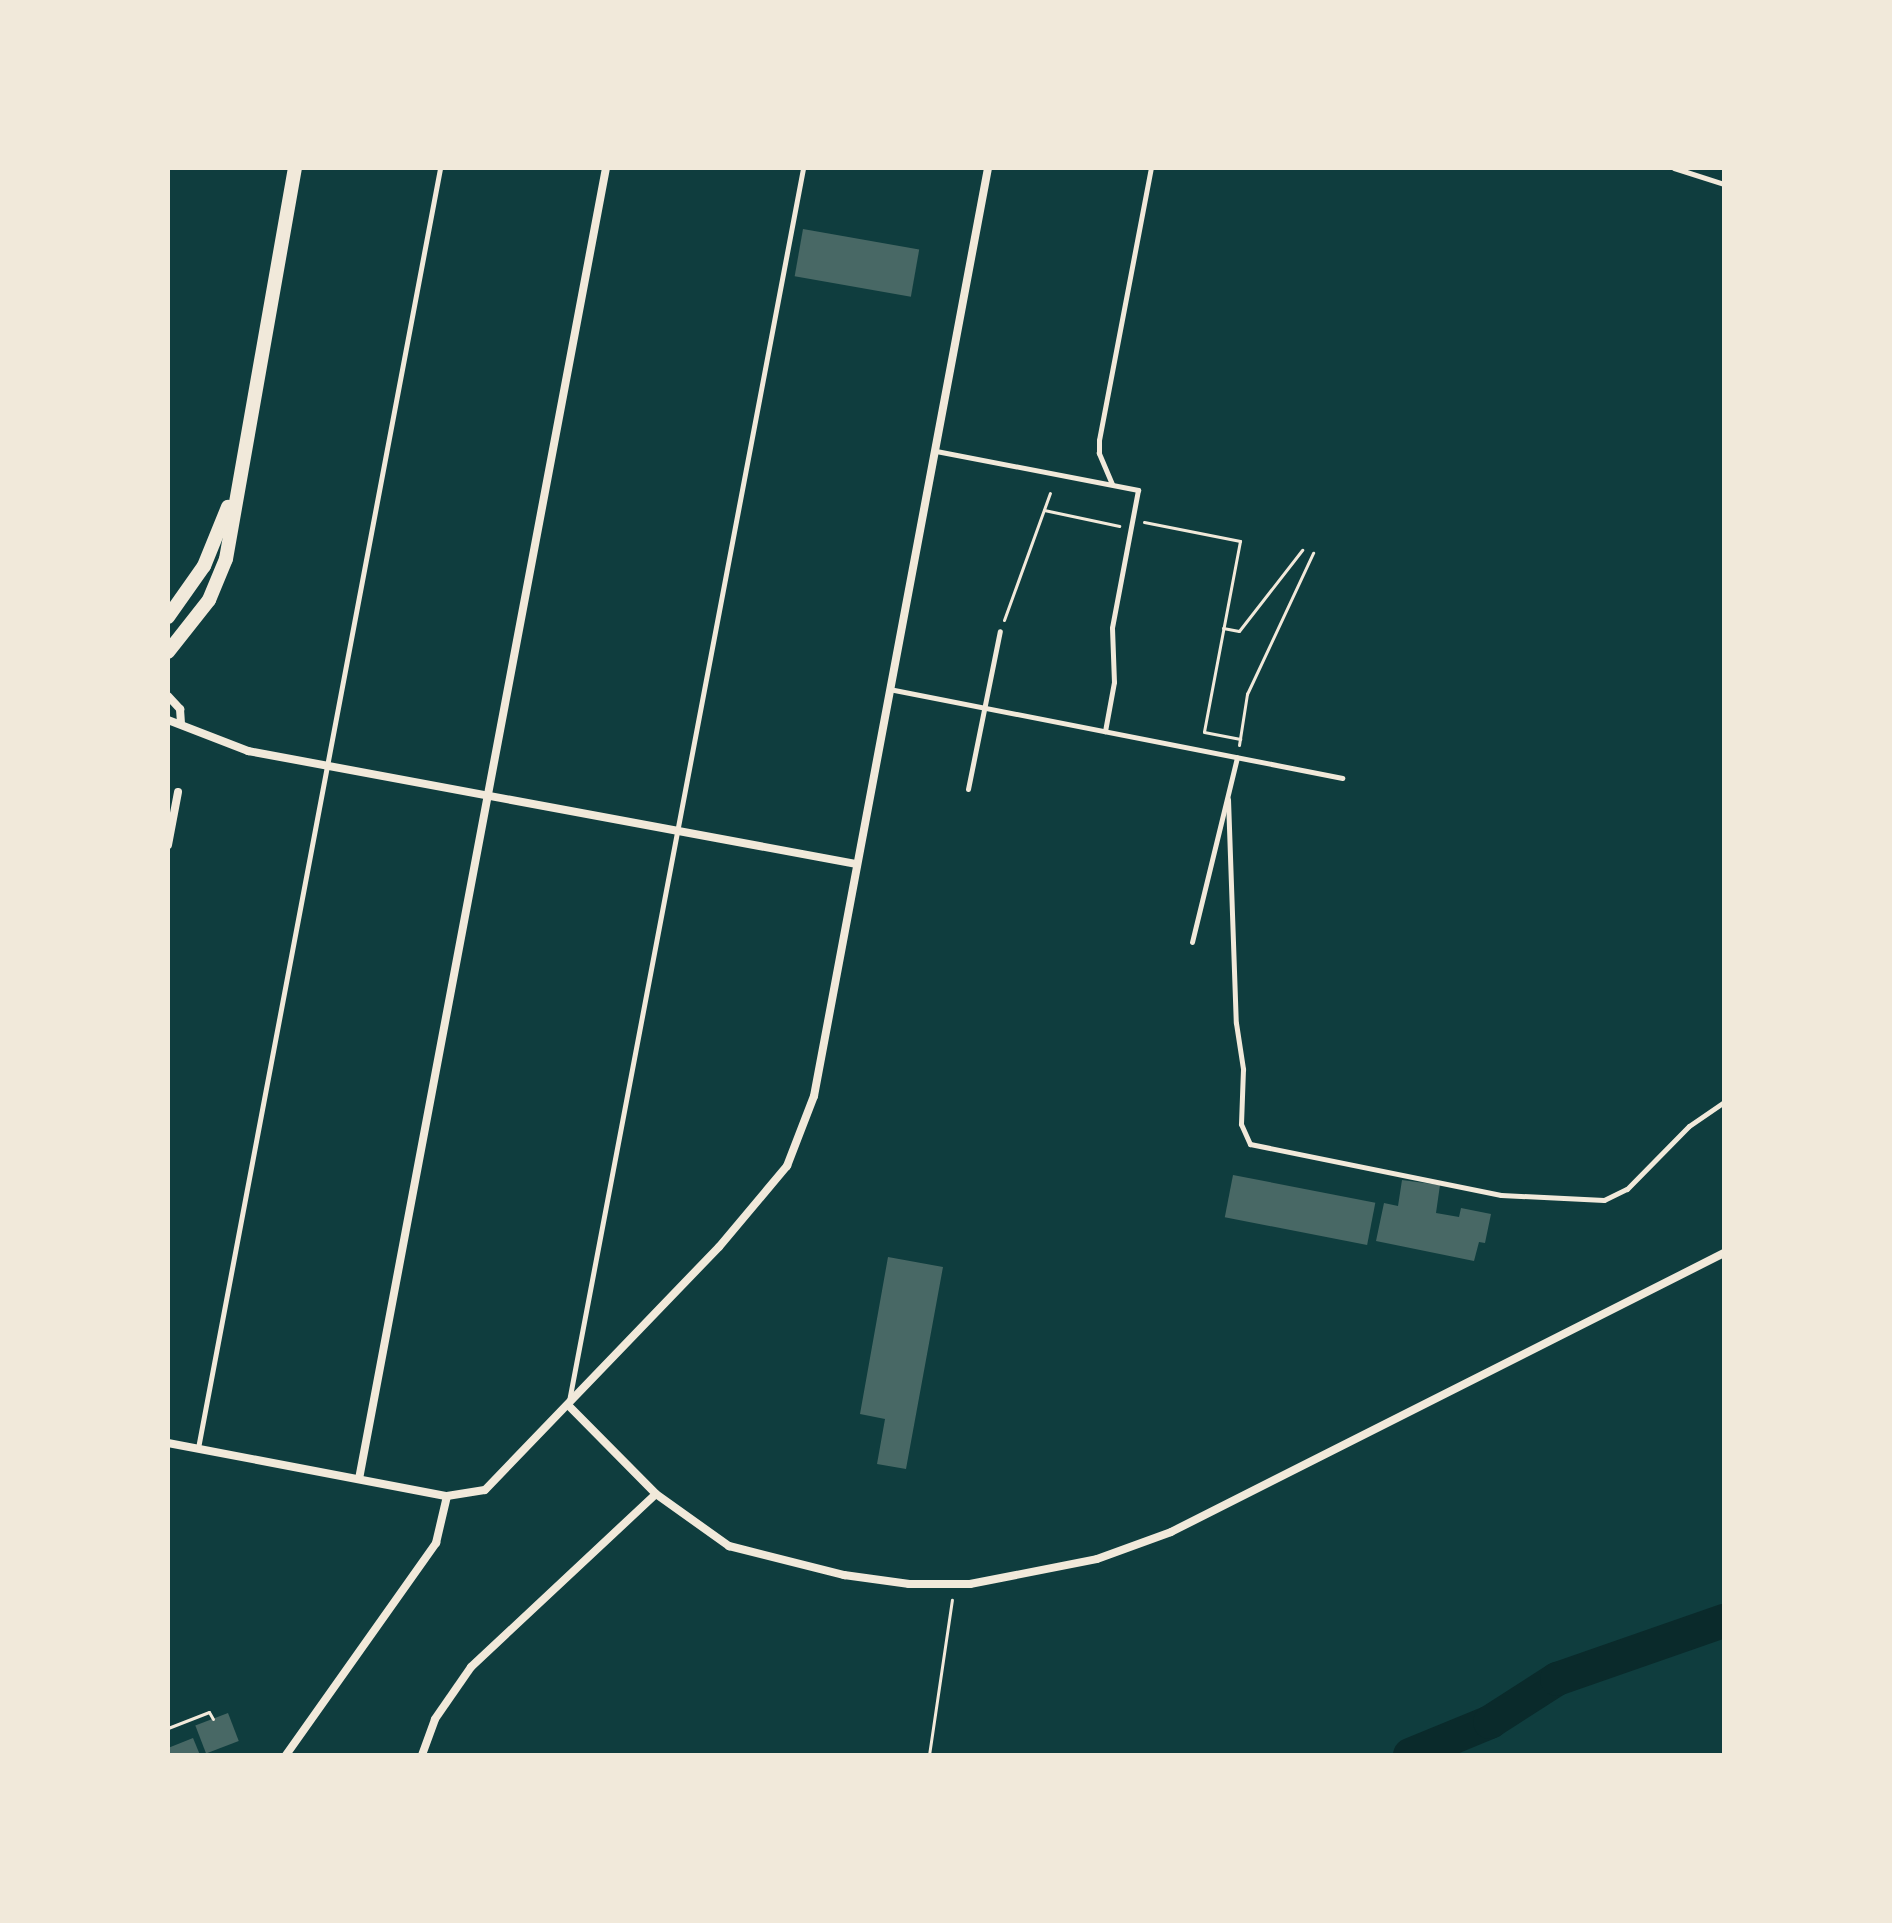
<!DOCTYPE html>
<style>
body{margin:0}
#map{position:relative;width:1892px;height:1923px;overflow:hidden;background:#0f3d3e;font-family:Roboto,sans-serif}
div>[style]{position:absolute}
.river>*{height:34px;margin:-17px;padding:0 17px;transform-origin:17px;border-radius:17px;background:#0a2a2b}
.building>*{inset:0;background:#486865;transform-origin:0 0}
.path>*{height:3px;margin:-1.5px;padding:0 1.5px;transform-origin:1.5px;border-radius:1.5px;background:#f1e9da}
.service>*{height:5px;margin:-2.5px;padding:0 2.5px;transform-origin:2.5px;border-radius:2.5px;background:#f1e9da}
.minor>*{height:8px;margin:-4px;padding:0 4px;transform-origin:4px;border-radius:4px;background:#f1e9da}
.secondary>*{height:14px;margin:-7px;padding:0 7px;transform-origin:7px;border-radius:7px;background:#f1e9da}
span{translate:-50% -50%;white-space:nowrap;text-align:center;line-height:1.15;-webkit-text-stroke:8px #f1e9da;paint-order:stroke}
.frame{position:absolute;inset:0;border:170px solid #f1e9da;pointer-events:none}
</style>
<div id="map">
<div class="river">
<i style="left:1410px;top:1755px;width:87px;rotate:-22.4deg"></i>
<i style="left:1490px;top:1722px;width:80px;rotate:-32.7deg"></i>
<i style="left:1557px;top:1679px;width:177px;rotate:-19.2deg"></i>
</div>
<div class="building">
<i style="left:803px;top:229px;width:118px;height:48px;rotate:10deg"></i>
<i style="left:1233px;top:1175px;width:145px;height:43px;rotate:11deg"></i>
<i style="clip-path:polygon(1402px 1180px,1440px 1185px,1436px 1213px,1459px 1217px,1461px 1208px,1491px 1214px,1485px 1243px,1479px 1242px,1474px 1261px,1376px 1241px,1384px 1203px,1398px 1206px)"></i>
<i style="clip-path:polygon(888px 1257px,943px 1267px,906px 1469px,877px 1464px,885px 1419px,860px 1414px)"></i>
<i style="left:228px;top:1713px;width:30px;height:35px;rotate:69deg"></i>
<i style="clip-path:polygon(193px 1738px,200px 1755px,170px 1755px,168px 1748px)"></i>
</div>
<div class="path">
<i style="left:1044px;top:510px;width:77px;rotate:12deg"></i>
<i style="left:1144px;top:522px;width:98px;rotate:11.2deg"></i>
<i style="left:1240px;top:541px;width:194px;rotate:100.7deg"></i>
<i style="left:1204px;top:732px;width:37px;rotate:11deg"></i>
<i style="left:1004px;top:620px;width:135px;rotate:-70.1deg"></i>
<i style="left:1223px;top:628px;width:16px;rotate:11deg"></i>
<i style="left:1239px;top:631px;width:103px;rotate:-52.1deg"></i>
<i style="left:1239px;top:745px;width:52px;rotate:-81.1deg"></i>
<i style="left:1247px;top:694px;width:156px;rotate:-64.9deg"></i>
<i style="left:168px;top:1728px;width:44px;rotate:-21.3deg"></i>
<i style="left:209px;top:1712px;width:8px;rotate:60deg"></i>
<i style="left:929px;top:1755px;width:157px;rotate:-81.6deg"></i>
</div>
<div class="service">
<i style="left:1674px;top:168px;width:52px;rotate:17.7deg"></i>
<i style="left:936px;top:451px;width:206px;rotate:10.9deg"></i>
<i style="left:1138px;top:490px;width:140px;rotate:100.7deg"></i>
<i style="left:1112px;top:628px;width:54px;rotate:87.9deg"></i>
<i style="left:1114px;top:682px;width:50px;rotate:100.4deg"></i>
<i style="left:1112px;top:484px;width:34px;rotate:-113deg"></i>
<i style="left:1099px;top:453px;width:13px;rotate:-90deg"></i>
<i style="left:1099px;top:440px;width:277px;rotate:-79.2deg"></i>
<i style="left:889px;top:689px;width:462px;rotate:11.1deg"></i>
<i style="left:968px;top:789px;width:161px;rotate:-78.6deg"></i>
<i style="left:1228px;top:799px;width:224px;rotate:88deg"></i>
<i style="left:1236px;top:1023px;width:47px;rotate:81.3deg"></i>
<i style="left:1243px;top:1069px;width:55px;rotate:92.1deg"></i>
<i style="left:1241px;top:1124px;width:22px;rotate:66deg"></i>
<i style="left:1250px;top:1144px;width:256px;rotate:11.5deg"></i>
<i style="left:1501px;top:1195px;width:103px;rotate:2.8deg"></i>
<i style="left:1604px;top:1200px;width:25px;rotate:-26deg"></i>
<i style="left:1627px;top:1189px;width:88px;rotate:-45.5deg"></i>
<i style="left:1689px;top:1126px;width:42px;rotate:-34.4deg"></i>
<i style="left:1192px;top:942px;width:190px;rotate:-76.3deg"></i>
<i style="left:569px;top:1401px;width:1255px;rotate:-79.25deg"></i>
<i style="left:198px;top:1448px;width:1303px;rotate:-79.29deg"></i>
</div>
<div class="minor">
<i style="left:168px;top:696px;width:18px;rotate:47deg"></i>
<i style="left:180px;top:709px;width:13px;rotate:86deg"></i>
<i style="left:168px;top:720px;width:86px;rotate:21.2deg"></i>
<i style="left:248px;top:751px;width:618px;rotate:10.53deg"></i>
<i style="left:168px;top:845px;width:54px;rotate:-79.3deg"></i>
<i style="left:568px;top:1405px;width:125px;rotate:45.3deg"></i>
<i style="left:656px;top:1494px;width:90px;rotate:35.5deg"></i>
<i style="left:729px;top:1546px;width:119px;rotate:14.2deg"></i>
<i style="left:844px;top:1575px;width:66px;rotate:7.9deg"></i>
<i style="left:909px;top:1584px;width:61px"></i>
<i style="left:970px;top:1584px;width:129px;rotate:-11.1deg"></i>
<i style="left:1097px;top:1559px;width:79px;rotate:-20deg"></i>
<i style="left:1171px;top:1532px;width:619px;rotate:-26.77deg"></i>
<i style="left:168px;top:1443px;width:284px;rotate:10.8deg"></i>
<i style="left:447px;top:1496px;width:38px;rotate:-9deg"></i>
<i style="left:485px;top:1490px;width:337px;rotate:-46.1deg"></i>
<i style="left:719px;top:1247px;width:106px;rotate:-50deg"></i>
<i style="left:787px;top:1166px;width:75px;rotate:-68.9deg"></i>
<i style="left:814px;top:1096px;width:944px;rotate:-79.38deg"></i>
<i style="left:359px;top:1479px;width:1334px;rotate:-79.33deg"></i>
<i style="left:286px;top:1755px;width:260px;rotate:-54.7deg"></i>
<i style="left:436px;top:1543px;width:48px;rotate:-76.8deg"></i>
<i style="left:422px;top:1755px;width:38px;rotate:-70deg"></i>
<i style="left:435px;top:1719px;width:63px;rotate:-55.3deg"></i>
<i style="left:471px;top:1667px;width:253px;rotate:-43.1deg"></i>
</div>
<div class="secondary">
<i style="left:168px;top:617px;width:62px;rotate:-54.8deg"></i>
<i style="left:204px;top:566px;width:64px;rotate:-67.9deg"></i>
<i style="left:168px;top:652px;width:66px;rotate:-51.7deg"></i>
<i style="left:209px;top:600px;width:44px;rotate:-67.5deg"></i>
<i style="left:226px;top:559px;width:397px;rotate:-80deg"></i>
</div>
<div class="frame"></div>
</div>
